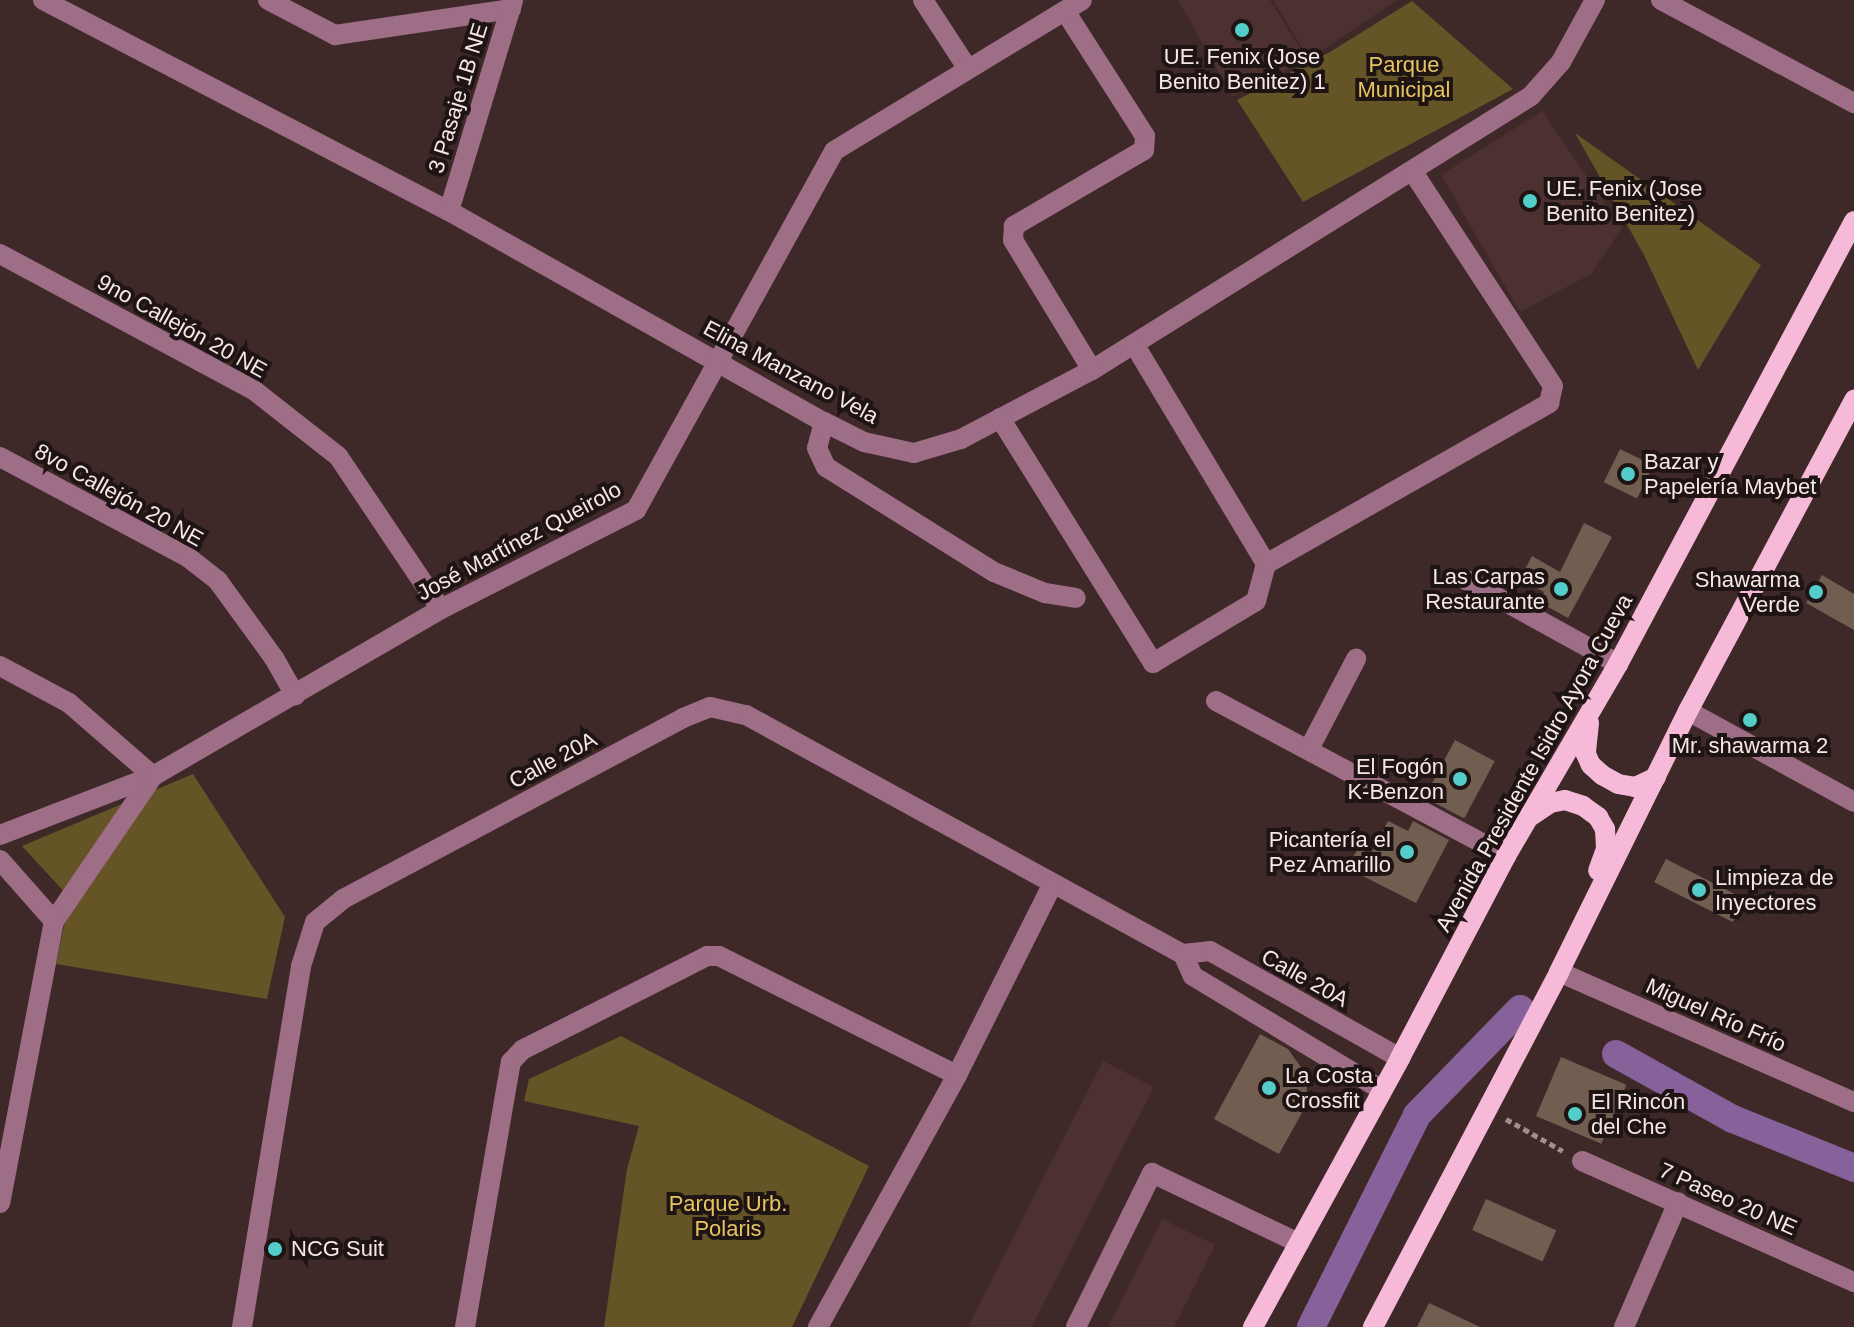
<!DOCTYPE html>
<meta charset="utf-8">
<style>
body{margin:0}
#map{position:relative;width:1854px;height:1327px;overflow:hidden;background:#3e2928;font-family:Arial,sans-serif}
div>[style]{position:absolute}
.built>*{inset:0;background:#4c3130;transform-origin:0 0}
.green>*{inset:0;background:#655425}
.canal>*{height:28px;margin:-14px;padding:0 14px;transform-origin:14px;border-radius:14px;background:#86619a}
.building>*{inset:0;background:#715e51;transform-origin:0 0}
.path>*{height:5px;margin-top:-2.5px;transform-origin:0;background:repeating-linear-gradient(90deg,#a08e8d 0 6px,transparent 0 10px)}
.minor>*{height:20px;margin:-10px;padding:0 10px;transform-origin:10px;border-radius:10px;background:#9e6d86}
.major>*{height:20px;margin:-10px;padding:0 10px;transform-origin:10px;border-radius:10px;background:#f6bad8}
.dots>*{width:22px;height:22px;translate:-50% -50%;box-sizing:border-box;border:4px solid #1e1414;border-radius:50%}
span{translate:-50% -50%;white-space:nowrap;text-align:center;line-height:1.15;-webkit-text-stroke:8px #1e1414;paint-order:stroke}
.poi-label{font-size:22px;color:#f6e7e6}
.left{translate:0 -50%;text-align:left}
.right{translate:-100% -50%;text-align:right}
.park-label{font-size:22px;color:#e8c460}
.street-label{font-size:22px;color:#f6e7e6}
</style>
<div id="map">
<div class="built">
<i style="clip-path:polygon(1178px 0,1270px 0,1307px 60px,1232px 96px)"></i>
<i style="clip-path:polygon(1273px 0,1397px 0,1309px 59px)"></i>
<i style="clip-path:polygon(1542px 111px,1622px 228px,1591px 274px,1520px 312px,1441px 175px)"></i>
<i style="left:1103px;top:1061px;width:57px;height:297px;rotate:27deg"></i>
<i style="clip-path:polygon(1162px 1219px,1215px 1245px,1174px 1327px,1113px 1327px,1109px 1325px)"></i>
</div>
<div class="green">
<i style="clip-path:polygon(1412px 1px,1513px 89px,1303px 202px,1237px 100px,1330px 52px)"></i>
<i style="clip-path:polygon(1575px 133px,1761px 265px,1698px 370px,1644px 255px)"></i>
<i style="clip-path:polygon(193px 774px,285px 917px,267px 999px,56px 964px,70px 898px,22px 846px)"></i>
<i style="clip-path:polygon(621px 1036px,869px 1166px,792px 1327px,604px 1327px,627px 1169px,639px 1126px,524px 1101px,529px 1079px)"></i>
</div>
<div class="canal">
<i style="left:1616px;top:1054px;width:134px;rotate:29.1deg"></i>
<i style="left:1733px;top:1119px;width:131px;rotate:22deg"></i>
<i style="left:1311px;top:1327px;width:237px;rotate:-63.4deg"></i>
<i style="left:1417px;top:1115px;width:148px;rotate:-45.8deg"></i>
</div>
<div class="building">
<i style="left:1620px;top:449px;width:37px;height:37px;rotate:26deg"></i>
<i style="clip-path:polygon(1584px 523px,1612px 537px,1568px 618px,1539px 602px,1544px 592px,1520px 579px,1532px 556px,1560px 572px)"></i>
<i style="clip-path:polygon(1822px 575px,1854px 594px,1854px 630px,1806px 603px)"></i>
<i style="left:1455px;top:740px;width:45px;height:65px;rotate:28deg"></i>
<i style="clip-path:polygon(1388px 821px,1408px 831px,1413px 821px,1449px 840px,1416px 903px,1347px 868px,1358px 848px,1370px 855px)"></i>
<i style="left:1666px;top:859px;width:88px;height:26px;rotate:27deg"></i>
<i style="clip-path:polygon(1260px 1034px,1288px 1049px,1305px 1073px,1308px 1102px,1279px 1154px,1214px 1119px)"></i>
<i style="left:1561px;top:1057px;width:71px;height:64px;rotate:23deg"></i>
<i style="left:1486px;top:1199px;width:77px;height:34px;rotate:24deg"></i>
<i style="clip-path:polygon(1429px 1303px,1480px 1327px,1417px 1327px)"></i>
</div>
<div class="path">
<i style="left:1506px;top:1119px;width:65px;rotate:29.3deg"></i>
</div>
<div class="minor">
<i style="left:43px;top:0;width:458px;rotate:27.5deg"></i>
<i style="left:449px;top:211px;width:430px;rotate:29.4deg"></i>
<i style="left:824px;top:422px;width:45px;rotate:26.6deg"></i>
<i style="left:864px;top:442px;width:51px;rotate:12.4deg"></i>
<i style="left:914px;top:453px;width:49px;rotate:-16.6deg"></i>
<i style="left:961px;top:439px;width:148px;rotate:-27.8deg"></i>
<i style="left:1092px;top:370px;width:517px;rotate:-31.97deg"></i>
<i style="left:1531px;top:96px;width:45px;rotate:-48.6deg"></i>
<i style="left:1561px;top:62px;width:71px;rotate:-61.3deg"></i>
<i style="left:268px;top:0;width:76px;rotate:27.6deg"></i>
<i style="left:335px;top:35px;width:178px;rotate:-8.4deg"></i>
<i style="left:923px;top:0;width:82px;rotate:56.9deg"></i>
<i style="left:1661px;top:0;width:219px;rotate:28.1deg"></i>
<i style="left:1065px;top:11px;width:148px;rotate:57.4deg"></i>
<i style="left:1145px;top:136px;width:14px;rotate:94deg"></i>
<i style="left:1144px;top:150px;width:151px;rotate:149.7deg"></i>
<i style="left:1014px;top:226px;width:14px;rotate:94deg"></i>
<i style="left:1013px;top:240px;width:152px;rotate:58.7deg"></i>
<i style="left:449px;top:211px;width:220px;rotate:-73.1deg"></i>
<i style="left:0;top:254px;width:289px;rotate:28.2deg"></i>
<i style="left:255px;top:391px;width:105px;rotate:38.1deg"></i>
<i style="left:338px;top:456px;width:184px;rotate:56.1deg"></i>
<i style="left:1134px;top:344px;width:257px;rotate:59deg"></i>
<i style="left:1000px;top:418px;width:289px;rotate:58deg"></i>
<i style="left:1153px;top:663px;width:120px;rotate:-31deg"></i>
<i style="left:1256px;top:601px;width:38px;rotate:-75deg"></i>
<i style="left:1266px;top:564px;width:326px;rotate:-29.6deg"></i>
<i style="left:1549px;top:403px;width:17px;rotate:-77deg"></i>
<i style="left:1553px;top:386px;width:256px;rotate:-123.2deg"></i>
<i style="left:824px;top:422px;width:27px;rotate:105deg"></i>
<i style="left:817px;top:448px;width:21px;rotate:65deg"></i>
<i style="left:826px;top:467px;width:198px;rotate:32deg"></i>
<i style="left:994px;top:572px;width:55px;rotate:22.4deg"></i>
<i style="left:1045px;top:593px;width:31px;rotate:9deg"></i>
<i style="left:0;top:457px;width:214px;rotate:28.1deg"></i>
<i style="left:189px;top:558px;width:37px;rotate:38deg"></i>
<i style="left:218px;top:581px;width:95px;rotate:54deg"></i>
<i style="left:274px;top:658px;width:43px;rotate:60.4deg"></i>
<i style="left:1466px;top:580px;width:174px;rotate:28.9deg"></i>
<i style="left:0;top:666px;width:78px;rotate:28.2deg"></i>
<i style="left:69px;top:703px;width:111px;rotate:41deg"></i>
<i style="left:153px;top:776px;width:176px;rotate:124.3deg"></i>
<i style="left:54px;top:921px;width:287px;rotate:100.8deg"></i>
<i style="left:1216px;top:701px;width:329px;rotate:28.1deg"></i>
<i style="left:1688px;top:711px;width:189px;rotate:28.7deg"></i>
<i style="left:1309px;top:749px;width:102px;rotate:-62.4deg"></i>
<i style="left:0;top:835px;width:164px;rotate:-21.1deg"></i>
<i style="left:153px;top:776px;width:333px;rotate:-30.1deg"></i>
<i style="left:441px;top:609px;width:219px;rotate:-26.9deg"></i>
<i style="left:636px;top:510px;width:410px;rotate:-61.1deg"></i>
<i style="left:834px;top:151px;width:290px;rotate:-31.3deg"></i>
<i style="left:0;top:860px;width:81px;rotate:48.5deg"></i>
<i style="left:1183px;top:954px;width:24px;rotate:66deg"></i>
<i style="left:1193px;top:976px;width:221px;rotate:31.1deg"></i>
<i style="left:1559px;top:972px;width:322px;rotate:23.8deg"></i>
<i style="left:1582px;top:1161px;width:298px;rotate:24deg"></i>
<i style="left:242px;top:1327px;width:366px;rotate:-80.7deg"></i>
<i style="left:301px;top:966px;width:46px;rotate:-72.3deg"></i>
<i style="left:315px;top:922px;width:36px;rotate:-39deg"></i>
<i style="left:343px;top:899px;width:385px;rotate:-28deg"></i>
<i style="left:683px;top:718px;width:29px;rotate:-22deg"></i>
<i style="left:710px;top:707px;width:37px;rotate:13deg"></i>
<i style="left:746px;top:715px;width:498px;rotate:28.7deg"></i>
<i style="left:1183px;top:954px;width:27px;rotate:-6deg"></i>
<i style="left:1210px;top:951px;width:218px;rotate:29.4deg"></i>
<i style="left:465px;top:1327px;width:269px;rotate:-80.2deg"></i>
<i style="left:511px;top:1062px;width:16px;rotate:-47deg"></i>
<i style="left:522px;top:1050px;width:208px;rotate:-26.9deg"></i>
<i style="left:707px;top:956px;width:12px"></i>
<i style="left:719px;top:956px;width:266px;rotate:26.6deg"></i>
<i style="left:818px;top:1327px;width:288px;rotate:-61.1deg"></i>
<i style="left:957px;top:1075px;width:212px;rotate:-63.4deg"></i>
<i style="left:1076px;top:1327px;width:172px;rotate:-63.7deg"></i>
<i style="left:1152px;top:1173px;width:163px;rotate:25.5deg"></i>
<i style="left:1624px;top:1327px;width:136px;rotate:-66.6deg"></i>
</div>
<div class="major">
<i style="left:1589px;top:723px;width:31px;rotate:96deg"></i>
<i style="left:1586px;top:754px;width:12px;rotate:66deg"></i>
<i style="left:1591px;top:765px;width:15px;rotate:42deg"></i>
<i style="left:1602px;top:775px;width:18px;rotate:29deg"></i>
<i style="left:1618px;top:784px;width:17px;rotate:10deg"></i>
<i style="left:1635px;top:787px;width:23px;rotate:-25deg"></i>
<i style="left:1531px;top:816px;width:23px;rotate:-34deg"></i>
<i style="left:1550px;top:803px;width:15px;rotate:-11deg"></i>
<i style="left:1565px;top:800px;width:19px;rotate:18deg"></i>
<i style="left:1583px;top:806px;width:19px;rotate:36deg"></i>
<i style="left:1598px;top:817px;width:14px;rotate:60deg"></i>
<i style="left:1605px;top:829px;width:20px;rotate:87deg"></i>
<i style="left:1606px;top:849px;width:23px;rotate:110deg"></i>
<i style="left:1253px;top:1327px;width:307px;rotate:-61.3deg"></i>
<i style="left:1400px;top:1058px;width:228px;rotate:-62.3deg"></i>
<i style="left:1506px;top:856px;width:222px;rotate:-59.7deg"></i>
<i style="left:1618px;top:664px;width:502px;rotate:-61.95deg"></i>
<i style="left:1373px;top:1327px;width:401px;rotate:-62.3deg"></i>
<i style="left:1559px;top:972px;width:291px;rotate:-63.7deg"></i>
<i style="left:1688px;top:711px;width:353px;rotate:-61.9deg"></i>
</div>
<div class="dots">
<i style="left:1242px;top:30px;background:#53cdc9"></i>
<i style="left:1530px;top:201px;background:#53cdc9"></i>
<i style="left:1628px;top:474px;background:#53cdc9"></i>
<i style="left:1561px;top:589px;background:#53cdc9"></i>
<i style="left:1816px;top:592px;background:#53cdc9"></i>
<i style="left:1750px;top:720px;background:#53cdc9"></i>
<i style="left:1460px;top:779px;background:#53cdc9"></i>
<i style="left:1407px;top:852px;background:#53cdc9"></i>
<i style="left:1699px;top:890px;background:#53cdc9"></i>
<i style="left:1269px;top:1088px;background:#53cdc9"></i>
<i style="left:1575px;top:1114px;background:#53cdc9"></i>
<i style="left:275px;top:1249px;background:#53cdc9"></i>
</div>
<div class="poi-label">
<span style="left:1242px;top:69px">UE. Fenix (Jose<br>Benito Benitez) 1</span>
<span class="left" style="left:1546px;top:201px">UE. Fenix (Jose<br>Benito Benitez)</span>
<span class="left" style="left:1644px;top:474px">Bazar y<br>Papelería Maybet</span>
<span class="right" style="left:1545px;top:589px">Las Carpas<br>Restaurante</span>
<span class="right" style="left:1800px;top:592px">Shawarma<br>Verde</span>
<span style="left:1750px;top:746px">Mr. shawarma 2</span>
<span class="right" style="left:1444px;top:779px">El Fogón<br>K-Benzon</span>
<span class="right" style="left:1391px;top:852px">Picantería el<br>Pez Amarillo</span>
<span class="left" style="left:1715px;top:890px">Limpieza de<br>Inyectores</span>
<span class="left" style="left:1285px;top:1088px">La Costa<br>Crossfit</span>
<span class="left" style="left:1591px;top:1114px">El Rincón<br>del Che</span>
<span class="left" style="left:291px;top:1249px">NCG Suit</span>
</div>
<div class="park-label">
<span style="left:1404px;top:77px">Parque<br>Municipal</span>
<span style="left:728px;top:1216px">Parque Urb.<br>Polaris</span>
</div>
<div class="street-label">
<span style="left:458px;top:98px;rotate:-73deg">3 Pasaje 1B NE</span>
<span style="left:182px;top:326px;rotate:29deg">9no Callejón 20 NE</span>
<span style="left:791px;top:372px;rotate:28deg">Elina Manzano Vela</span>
<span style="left:119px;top:495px;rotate:29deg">8vo Callejón 20 NE</span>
<span style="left:519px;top:541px;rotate:-28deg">José Martínez Queirolo</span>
<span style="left:553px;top:760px;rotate:-28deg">Calle 20A</span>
<span style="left:1534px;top:763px;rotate:-61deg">Avenida Presidente Isidro Ayora Cueva</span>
<span style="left:1305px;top:978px;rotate:29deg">Calle 20A</span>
<span style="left:1716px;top:1015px;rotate:24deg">Miguel Río Frío</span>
<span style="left:1728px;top:1199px;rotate:24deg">7 Paseo 20 NE</span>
</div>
</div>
